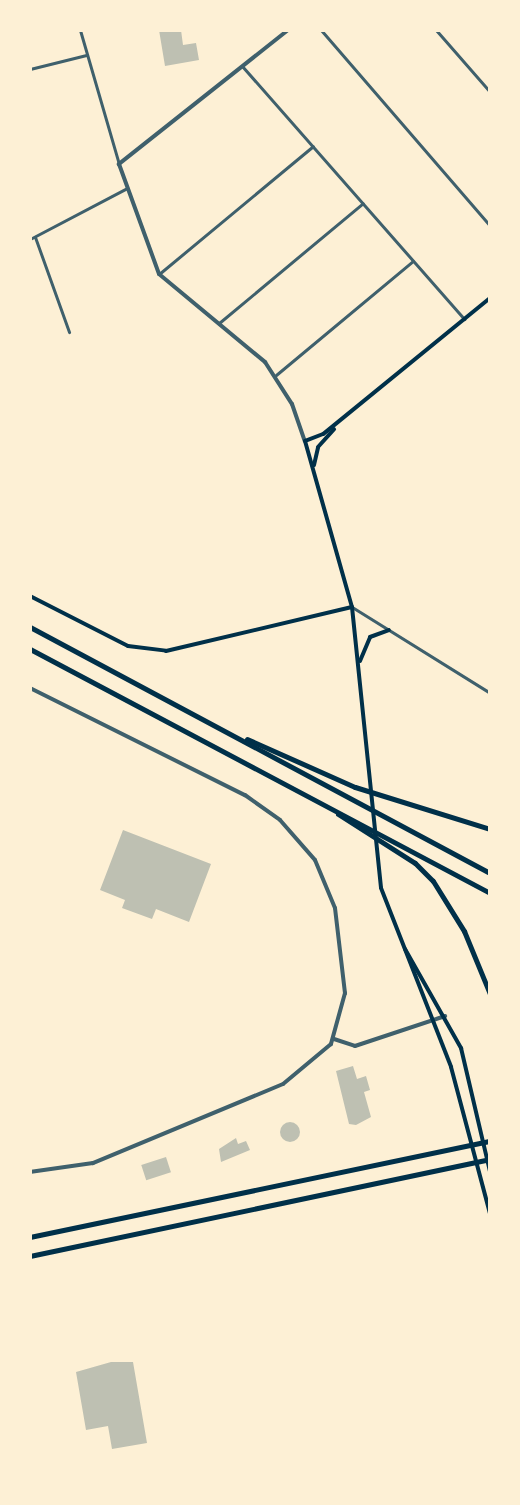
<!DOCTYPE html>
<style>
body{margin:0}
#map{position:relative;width:520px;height:1505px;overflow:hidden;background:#fdf0d5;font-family:"Fira Sans Condensed",sans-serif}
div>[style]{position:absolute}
.building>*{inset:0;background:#bec0b2;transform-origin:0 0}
.round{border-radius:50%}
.minor>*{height:3px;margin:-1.5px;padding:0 1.5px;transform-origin:1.5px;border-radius:1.5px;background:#3f606c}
.tertiary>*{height:4px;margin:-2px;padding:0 2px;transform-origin:2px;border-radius:2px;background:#3f606c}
.secondary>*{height:4px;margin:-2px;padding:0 2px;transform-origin:2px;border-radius:2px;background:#003049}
.primary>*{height:4.5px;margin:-2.25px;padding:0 2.25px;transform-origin:2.25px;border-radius:2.25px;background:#003049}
.motorway>*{height:5px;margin:-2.5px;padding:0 2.5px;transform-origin:2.5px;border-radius:2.5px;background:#003049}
span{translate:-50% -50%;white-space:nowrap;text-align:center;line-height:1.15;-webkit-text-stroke:4.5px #fdf0d5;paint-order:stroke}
.frame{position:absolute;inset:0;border:32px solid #fdf0d5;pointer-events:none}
</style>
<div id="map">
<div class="building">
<i style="clip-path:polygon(159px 30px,181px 30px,183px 45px,196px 43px,199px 60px,165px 66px)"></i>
<i style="clip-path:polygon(123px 830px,211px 864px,189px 922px,156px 909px,152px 919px,122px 908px,125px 900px,100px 890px)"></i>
<i style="clip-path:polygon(353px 1066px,357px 1079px,366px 1076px,370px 1090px,364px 1092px,371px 1117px,356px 1125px,349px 1124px,336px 1071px)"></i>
<i class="round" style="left:280px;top:1122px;width:20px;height:20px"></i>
<i style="clip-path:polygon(236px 1138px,238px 1144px,246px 1141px,250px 1150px,221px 1162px,219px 1149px)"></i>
<i style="left:166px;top:1157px;width:16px;height:26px;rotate:72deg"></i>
<i style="clip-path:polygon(111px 1362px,133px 1362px,147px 1443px,112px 1449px,108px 1426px,86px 1430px,76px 1372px)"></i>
</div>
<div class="minor">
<i style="left:80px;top:30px;width:140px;rotate:73.8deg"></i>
<i style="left:321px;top:30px;width:259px;rotate:49.2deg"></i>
<i style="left:436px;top:30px;width:82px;rotate:48.9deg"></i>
<i style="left:242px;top:66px;width:337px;rotate:48.7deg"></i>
<i style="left:30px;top:69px;width:58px;rotate:-14deg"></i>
<i style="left:35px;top:237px;width:101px;rotate:70.3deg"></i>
<i style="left:30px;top:239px;width:110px;rotate:-27.7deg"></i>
<i style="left:159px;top:274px;width:200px;rotate:-39.7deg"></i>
<i style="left:219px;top:323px;width:187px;rotate:-39.8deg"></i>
<i style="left:276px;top:375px;width:178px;rotate:-39.8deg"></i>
<i style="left:352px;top:607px;width:163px;rotate:31.9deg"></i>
</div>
<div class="tertiary">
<i style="left:288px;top:30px;width:216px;rotate:141.6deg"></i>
<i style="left:119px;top:164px;width:117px;rotate:70deg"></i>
<i style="left:159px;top:274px;width:138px;rotate:39.7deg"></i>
<i style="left:265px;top:362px;width:50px;rotate:57.3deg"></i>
<i style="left:292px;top:404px;width:39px;rotate:71deg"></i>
<i style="left:30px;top:688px;width:240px;rotate:26.5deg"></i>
<i style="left:245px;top:795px;width:43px;rotate:35.5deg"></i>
<i style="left:280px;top:820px;width:53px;rotate:48.8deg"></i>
<i style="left:315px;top:860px;width:52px;rotate:67.4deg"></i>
<i style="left:335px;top:908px;width:86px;rotate:83.3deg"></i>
<i style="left:345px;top:993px;width:53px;rotate:105.4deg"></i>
<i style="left:331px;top:1044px;width:62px;rotate:140.2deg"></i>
<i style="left:283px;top:1084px;width:206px;rotate:157.4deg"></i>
<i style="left:93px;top:1163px;width:64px;rotate:171.9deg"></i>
<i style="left:334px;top:1039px;width:22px;rotate:18deg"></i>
<i style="left:355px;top:1046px;width:95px;rotate:-18.4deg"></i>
</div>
<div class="secondary">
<i style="left:490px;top:298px;width:215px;rotate:140.8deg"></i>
<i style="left:323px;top:434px;width:19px;rotate:159deg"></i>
<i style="left:305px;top:441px;width:173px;rotate:74.2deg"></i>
<i style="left:352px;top:607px;width:282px;rotate:84.1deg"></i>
<i style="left:381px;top:888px;width:192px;rotate:68.6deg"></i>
<i style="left:451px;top:1067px;width:152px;rotate:75.1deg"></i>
<i style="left:314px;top:465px;width:18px;rotate:-77deg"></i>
<i style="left:318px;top:447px;width:24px;rotate:-48deg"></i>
<i style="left:30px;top:596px;width:110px;rotate:27deg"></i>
<i style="left:128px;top:646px;width:38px;rotate:7deg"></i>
<i style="left:166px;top:651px;width:191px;rotate:-13.3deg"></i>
<i style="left:360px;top:661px;width:26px;rotate:-67deg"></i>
<i style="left:370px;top:637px;width:20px;rotate:-20deg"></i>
<i style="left:405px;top:949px;width:114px;rotate:60.5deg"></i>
<i style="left:461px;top:1048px;width:127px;rotate:76.8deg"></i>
</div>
<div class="primary">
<i style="left:30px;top:1237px;width:470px;rotate:-11.8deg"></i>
<i style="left:30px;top:1256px;width:470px;rotate:-11.9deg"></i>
</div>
<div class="motorway">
<i style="left:30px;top:627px;width:522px;rotate:28.14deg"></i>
<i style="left:30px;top:649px;width:521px;rotate:27.94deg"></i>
<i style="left:247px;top:739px;width:118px;rotate:24deg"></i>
<i style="left:355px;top:787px;width:141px;rotate:17.3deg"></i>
<i style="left:338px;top:814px;width:91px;rotate:32.5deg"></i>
<i style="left:415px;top:863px;width:25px;rotate:45deg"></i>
<i style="left:433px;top:881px;width:59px;rotate:58.2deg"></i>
<i style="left:464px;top:931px;width:68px;rotate:67.6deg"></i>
</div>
<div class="frame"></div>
</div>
